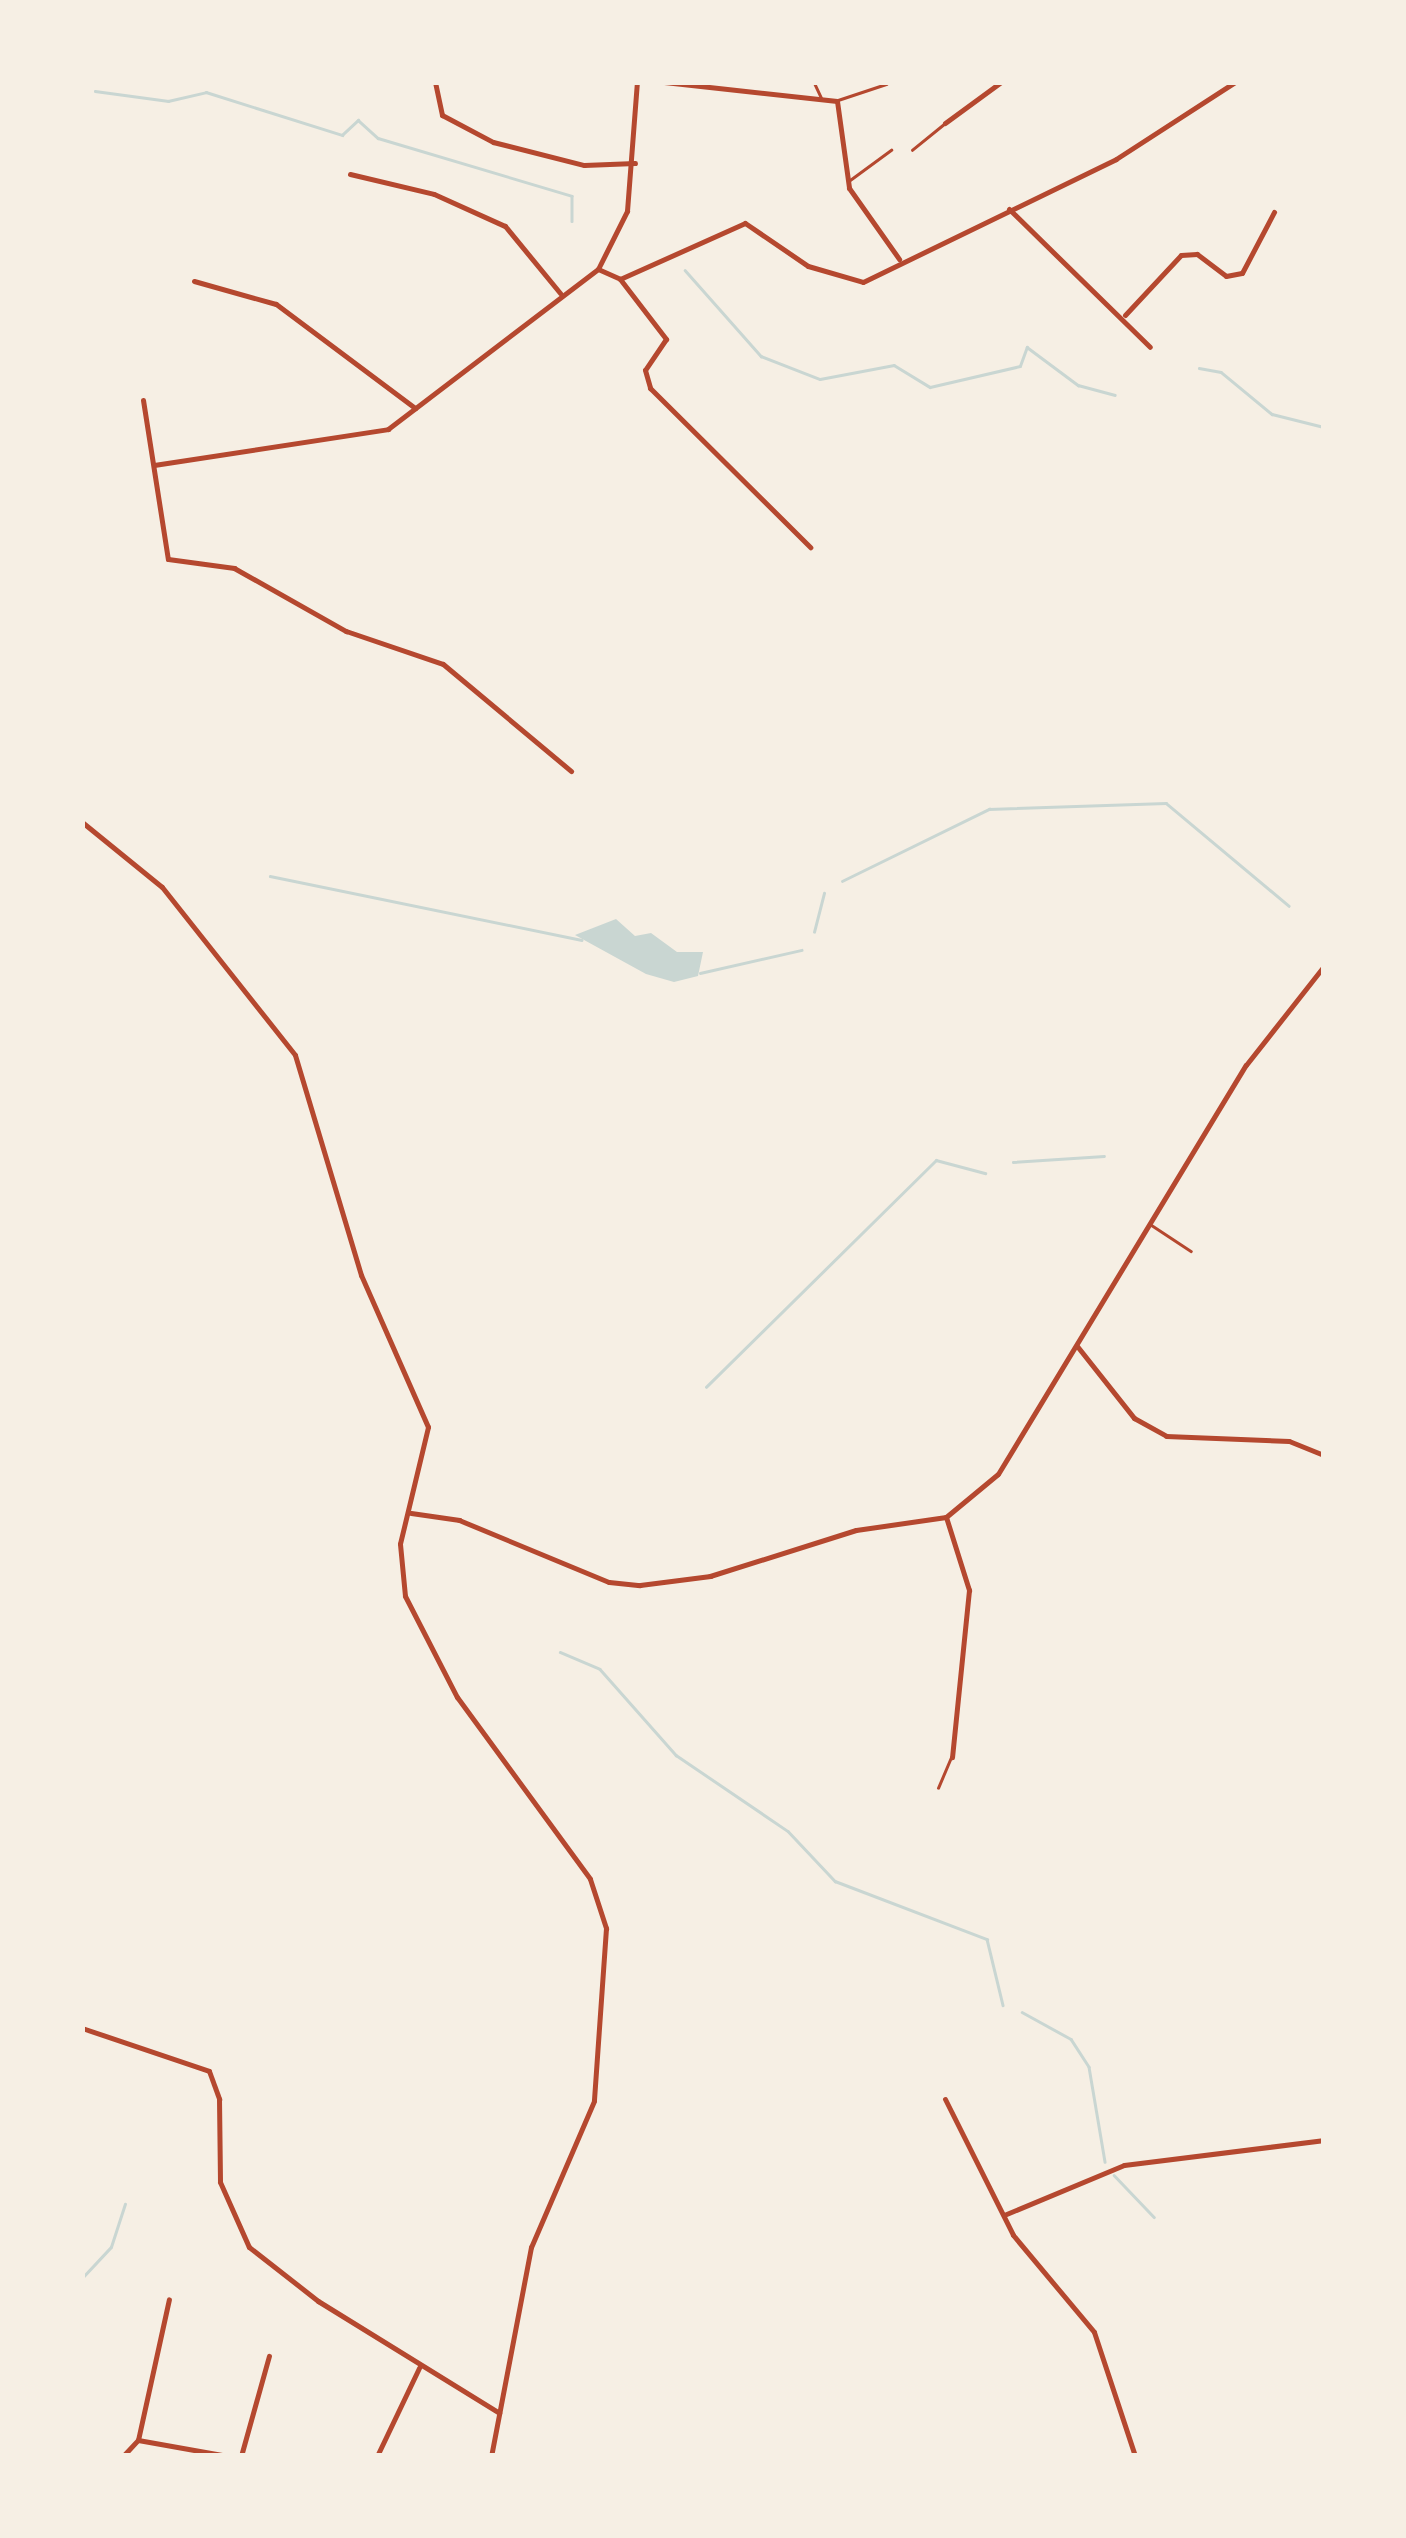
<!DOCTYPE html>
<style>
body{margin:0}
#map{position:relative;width:1406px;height:2538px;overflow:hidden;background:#f6efe4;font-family:Merriweather,serif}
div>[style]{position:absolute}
.water>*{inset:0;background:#c9d6d2}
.stream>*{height:2.5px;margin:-1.25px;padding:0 1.25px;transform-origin:1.25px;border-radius:1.25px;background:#c9d6d2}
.service>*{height:2.5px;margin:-1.25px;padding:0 1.25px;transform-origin:1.25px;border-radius:1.25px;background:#b5482f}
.minor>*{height:5px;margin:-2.5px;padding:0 2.5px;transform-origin:2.5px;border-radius:2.5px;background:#b5482f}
span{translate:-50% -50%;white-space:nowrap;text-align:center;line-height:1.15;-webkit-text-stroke:10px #f6efe4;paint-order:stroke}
.frame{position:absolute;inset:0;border:85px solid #f6efe4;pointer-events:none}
</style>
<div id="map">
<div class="water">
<i style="clip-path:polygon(616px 919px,635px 936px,651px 933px,677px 952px,703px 952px,698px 976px,674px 982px,646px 974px,575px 935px)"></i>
</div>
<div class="stream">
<i style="left:95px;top:91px;width:74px;rotate:7.8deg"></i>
<i style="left:168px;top:101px;width:39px;rotate:-13deg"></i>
<i style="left:206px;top:92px;width:143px;rotate:17.5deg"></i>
<i style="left:342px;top:135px;width:22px;rotate:-43deg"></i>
<i style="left:358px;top:120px;width:27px;rotate:42deg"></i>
<i style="left:378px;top:138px;width:202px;rotate:16.6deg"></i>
<i style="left:572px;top:196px;width:25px;rotate:90deg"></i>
<i style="left:685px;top:270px;width:115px;rotate:48.5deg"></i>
<i style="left:761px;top:356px;width:63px;rotate:21.3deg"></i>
<i style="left:820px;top:379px;width:75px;rotate:-10.7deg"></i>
<i style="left:894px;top:365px;width:42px;rotate:31.4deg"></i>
<i style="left:930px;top:387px;width:92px;rotate:-13.1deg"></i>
<i style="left:1020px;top:366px;width:20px;rotate:-70deg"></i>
<i style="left:1027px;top:347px;width:64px;rotate:36.7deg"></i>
<i style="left:1078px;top:385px;width:38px;rotate:15deg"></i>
<i style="left:1199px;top:368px;width:22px;rotate:10deg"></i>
<i style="left:1221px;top:372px;width:66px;rotate:39.5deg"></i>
<i style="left:1272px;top:414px;width:54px;rotate:14deg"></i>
<i style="left:270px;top:876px;width:318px;rotate:11.6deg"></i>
<i style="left:842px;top:881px;width:164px;rotate:-26.1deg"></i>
<i style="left:989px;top:809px;width:177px;rotate:-1.9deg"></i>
<i style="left:1166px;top:803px;width:160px;rotate:39.9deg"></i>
<i style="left:814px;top:932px;width:40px;rotate:-75.6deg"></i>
<i style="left:700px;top:973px;width:104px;rotate:-12.8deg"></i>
<i style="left:1013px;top:1162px;width:91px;rotate:-3.8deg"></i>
<i style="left:706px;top:1387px;width:323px;rotate:-44.6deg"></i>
<i style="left:936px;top:1160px;width:51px;rotate:14.9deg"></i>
<i style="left:560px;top:1652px;width:43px;rotate:23deg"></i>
<i style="left:600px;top:1669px;width:115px;rotate:48.5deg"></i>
<i style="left:676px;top:1755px;width:135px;rotate:34.2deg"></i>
<i style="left:788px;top:1831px;width:69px;rotate:46.8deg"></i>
<i style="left:835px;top:1881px;width:163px;rotate:20.9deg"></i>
<i style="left:987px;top:1939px;width:68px;rotate:76.4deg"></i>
<i style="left:1022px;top:2012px;width:56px;rotate:28.9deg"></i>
<i style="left:1071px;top:2039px;width:33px;rotate:57deg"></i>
<i style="left:1089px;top:2067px;width:96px;rotate:80.4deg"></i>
<i style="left:1114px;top:2175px;width:58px;rotate:46.4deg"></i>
<i style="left:82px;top:2278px;width:42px;rotate:-46.9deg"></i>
<i style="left:111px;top:2247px;width:45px;rotate:-72deg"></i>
</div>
<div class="service">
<i style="left:814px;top:82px;width:17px;rotate:65deg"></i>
<i style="left:838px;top:100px;width:51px;rotate:-18.4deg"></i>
<i style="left:912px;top:150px;width:41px;rotate:-39.1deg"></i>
<i style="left:850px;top:180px;width:51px;rotate:-36.2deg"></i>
<i style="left:1150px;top:1224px;width:49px;rotate:33.4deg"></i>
<i style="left:938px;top:1788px;width:33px;rotate:-67deg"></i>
</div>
<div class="minor">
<i style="left:435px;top:82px;width:34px;rotate:78deg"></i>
<i style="left:442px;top:115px;width:58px;rotate:27.9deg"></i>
<i style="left:493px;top:142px;width:94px;rotate:14.2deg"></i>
<i style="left:584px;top:165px;width:51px;rotate:-2.2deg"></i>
<i style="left:664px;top:82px;width:174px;rotate:6.3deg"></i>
<i style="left:837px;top:101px;width:88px;rotate:82.1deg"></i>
<i style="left:849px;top:188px;width:87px;rotate:54.8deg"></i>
<i style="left:945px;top:123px;width:69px;rotate:-36.2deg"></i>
<i style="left:350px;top:174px;width:86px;rotate:13.4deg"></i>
<i style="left:434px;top:194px;width:78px;rotate:24.3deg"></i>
<i style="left:505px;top:226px;width:87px;rotate:50.6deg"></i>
<i style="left:1009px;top:209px;width:197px;rotate:44.4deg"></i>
<i style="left:598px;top:269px;width:24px;rotate:24deg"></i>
<i style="left:620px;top:279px;width:137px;rotate:-24.1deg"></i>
<i style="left:745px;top:223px;width:76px;rotate:34.3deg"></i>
<i style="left:808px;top:266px;width:57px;rotate:16.2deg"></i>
<i style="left:863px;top:282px;width:281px;rotate:-25.9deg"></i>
<i style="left:1116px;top:159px;width:142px;rotate:-32.9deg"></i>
<i style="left:620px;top:279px;width:76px;rotate:52.5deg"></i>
<i style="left:666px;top:339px;width:37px;rotate:124deg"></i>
<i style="left:645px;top:370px;width:19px;rotate:74deg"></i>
<i style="left:650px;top:388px;width:226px;rotate:44.8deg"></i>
<i style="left:194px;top:281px;width:85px;rotate:15.7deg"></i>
<i style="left:276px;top:304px;width:174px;rotate:36.8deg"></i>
<i style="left:1125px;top:315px;width:82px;rotate:-47deg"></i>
<i style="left:1181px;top:255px;width:16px;rotate:-4deg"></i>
<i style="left:1197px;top:254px;width:36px;rotate:37deg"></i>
<i style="left:1226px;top:276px;width:16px;rotate:-11deg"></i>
<i style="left:1242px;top:273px;width:69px;rotate:-62.3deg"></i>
<i style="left:143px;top:400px;width:161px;rotate:81.1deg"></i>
<i style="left:168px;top:559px;width:67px;rotate:7.8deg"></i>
<i style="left:234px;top:568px;width:129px;rotate:29.4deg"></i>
<i style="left:346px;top:631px;width:102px;rotate:18.8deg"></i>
<i style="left:443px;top:664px;width:167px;rotate:39.9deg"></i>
<i style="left:154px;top:465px;width:237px;rotate:-8.7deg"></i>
<i style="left:388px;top:429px;width:264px;rotate:-37.3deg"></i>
<i style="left:598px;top:269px;width:65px;rotate:-63.4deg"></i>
<i style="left:627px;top:211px;width:129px;rotate:-85.6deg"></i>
<i style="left:82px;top:822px;width:103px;rotate:39.1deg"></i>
<i style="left:162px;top:887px;width:214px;rotate:51.6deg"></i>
<i style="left:295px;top:1055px;width:230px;rotate:73.3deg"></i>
<i style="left:361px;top:1275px;width:166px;rotate:66.2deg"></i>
<i style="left:428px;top:1427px;width:120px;rotate:103.5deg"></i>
<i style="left:400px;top:1544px;width:52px;rotate:84.5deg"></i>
<i style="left:405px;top:1596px;width:114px;rotate:62.8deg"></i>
<i style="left:457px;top:1697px;width:225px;rotate:53.8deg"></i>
<i style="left:590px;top:1879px;width:52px;rotate:71.9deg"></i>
<i style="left:606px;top:1928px;width:173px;rotate:94deg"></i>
<i style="left:594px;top:2101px;width:159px;rotate:113.3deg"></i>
<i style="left:531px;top:2247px;width:213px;rotate:100.8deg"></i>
<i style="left:1077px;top:1346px;width:92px;rotate:51.6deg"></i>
<i style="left:1134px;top:1418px;width:37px;rotate:29deg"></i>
<i style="left:1166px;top:1436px;width:123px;rotate:2.3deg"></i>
<i style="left:1289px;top:1441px;width:38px;rotate:22deg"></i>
<i style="left:411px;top:1513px;width:49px;rotate:8.3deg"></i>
<i style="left:459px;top:1520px;width:162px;rotate:22.5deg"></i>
<i style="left:609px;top:1582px;width:31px;rotate:6deg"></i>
<i style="left:640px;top:1585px;width:71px;rotate:-7.3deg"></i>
<i style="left:710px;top:1576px;width:153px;rotate:-17.5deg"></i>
<i style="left:856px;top:1530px;width:91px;rotate:-8.2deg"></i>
<i style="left:946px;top:1517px;width:67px;rotate:-39.6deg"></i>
<i style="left:998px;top:1474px;width:478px;rotate:-58.8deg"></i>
<i style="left:1246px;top:1065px;width:126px;rotate:-51.8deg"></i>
<i style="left:946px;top:1517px;width:77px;rotate:72.5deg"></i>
<i style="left:969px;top:1590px;width:168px;rotate:95.8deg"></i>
<i style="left:82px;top:2028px;width:134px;rotate:18.7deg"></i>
<i style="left:209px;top:2071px;width:30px;rotate:70deg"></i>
<i style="left:219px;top:2099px;width:83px;rotate:89.3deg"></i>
<i style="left:220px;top:2182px;width:71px;rotate:66deg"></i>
<i style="left:249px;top:2247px;width:88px;rotate:38deg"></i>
<i style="left:318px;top:2301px;width:213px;rotate:31.7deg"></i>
<i style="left:945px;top:2099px;width:152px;rotate:63.4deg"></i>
<i style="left:1013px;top:2235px;width:126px;rotate:50.1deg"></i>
<i style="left:1094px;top:2332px;width:131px;rotate:71.7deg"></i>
<i style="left:1004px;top:2215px;width:130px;rotate:-22.6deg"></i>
<i style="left:1124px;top:2165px;width:202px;rotate:-7.1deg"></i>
<i style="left:138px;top:2440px;width:144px;rotate:-77.6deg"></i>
<i style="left:123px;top:2456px;width:22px;rotate:-47deg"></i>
<i style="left:138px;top:2440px;width:91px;rotate:10.1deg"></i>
<i style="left:241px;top:2456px;width:104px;rotate:-74.4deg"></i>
<i style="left:377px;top:2456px;width:98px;rotate:-64.5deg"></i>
</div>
<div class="frame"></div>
</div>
